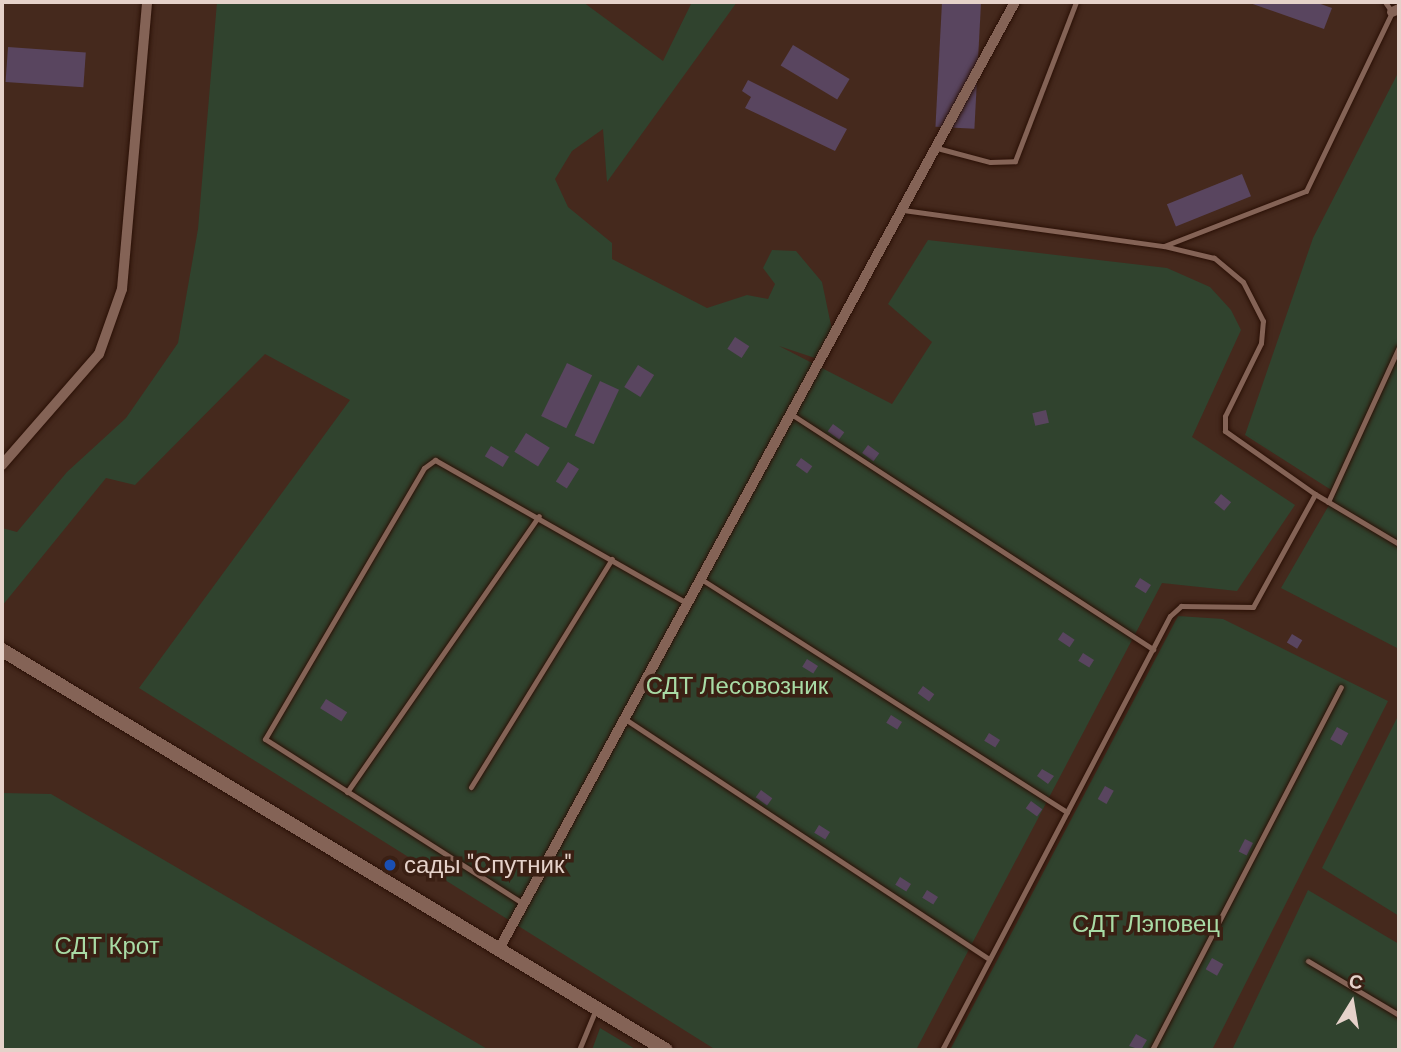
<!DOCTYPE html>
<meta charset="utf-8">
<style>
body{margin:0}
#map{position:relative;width:1401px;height:1052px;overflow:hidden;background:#45291d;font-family:"DM Sans",sans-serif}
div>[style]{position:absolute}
.green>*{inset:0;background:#30432e}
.building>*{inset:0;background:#59455f;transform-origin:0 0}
.roads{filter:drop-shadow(0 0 2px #2a1006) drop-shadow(0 0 2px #2a1006)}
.service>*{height:5px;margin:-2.5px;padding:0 2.5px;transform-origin:2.5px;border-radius:2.5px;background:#846356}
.minor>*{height:10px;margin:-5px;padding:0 5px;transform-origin:5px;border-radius:5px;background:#846356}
.tertiary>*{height:14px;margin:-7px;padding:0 7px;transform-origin:7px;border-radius:7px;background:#846356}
.dots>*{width:19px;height:19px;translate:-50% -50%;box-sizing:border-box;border:4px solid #3a1f13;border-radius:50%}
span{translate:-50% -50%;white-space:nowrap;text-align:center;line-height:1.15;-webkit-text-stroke:7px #3a1f13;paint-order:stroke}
.park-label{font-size:24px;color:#a8dba5}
.poi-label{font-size:24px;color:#e5d2ca}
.left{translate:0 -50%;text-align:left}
.frame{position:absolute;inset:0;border:4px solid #e5d2ca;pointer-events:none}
.north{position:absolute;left:1317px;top:968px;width:70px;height:70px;-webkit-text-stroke:5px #3a1f13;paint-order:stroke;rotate:11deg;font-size:19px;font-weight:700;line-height:28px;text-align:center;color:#e5d2ca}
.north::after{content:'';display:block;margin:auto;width:24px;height:32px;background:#e5d2ca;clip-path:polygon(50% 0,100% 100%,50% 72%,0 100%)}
</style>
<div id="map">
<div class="green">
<i style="clip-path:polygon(217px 2px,583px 2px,663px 61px,692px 2px,737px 2px,607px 182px,603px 129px,572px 151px,555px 179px,568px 207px,612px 243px,612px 259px,707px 308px,747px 295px,768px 299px,775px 284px,763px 268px,772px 250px,796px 251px,822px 282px,832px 330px,815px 358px,779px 346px,892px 404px,932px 342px,888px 304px,928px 240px,1167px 268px,1210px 287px,1231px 310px,1241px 330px,1192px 437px,1295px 505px,1237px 591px,1162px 583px,916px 1050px,716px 1050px,139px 688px,350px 400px,265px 354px,135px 485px,106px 478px,2px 606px,2px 528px,17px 532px,67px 472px,126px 418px,178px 343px,198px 229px)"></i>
<i style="clip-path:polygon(1399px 71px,1399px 649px,1281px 588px,1336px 493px,1245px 435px,1313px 238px)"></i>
<i style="clip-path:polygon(1178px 616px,1223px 619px,1388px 701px,1212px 1050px,950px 1050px)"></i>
<i style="clip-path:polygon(1399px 714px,1399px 916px,1322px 868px)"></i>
<i style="clip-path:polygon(2px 793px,51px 794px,489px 1050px,2px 1050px)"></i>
<i style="clip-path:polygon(1308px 890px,1399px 944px,1399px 1050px,1232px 1050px)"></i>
<i style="clip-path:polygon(600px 1028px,637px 1050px,592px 1050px)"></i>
</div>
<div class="building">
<i style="left:942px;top:2px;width:39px;height:125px;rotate:3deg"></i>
<i style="clip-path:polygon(1247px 2px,1315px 2px,1332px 8px,1324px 29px)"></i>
<i style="left:793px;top:45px;width:66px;height:24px;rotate:31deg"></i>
<i style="left:8px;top:47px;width:78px;height:35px;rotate:4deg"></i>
<i style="clip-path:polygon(748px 80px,847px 129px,835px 151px,745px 108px,751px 97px,742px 91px)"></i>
<i style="left:1242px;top:174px;width:24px;height:81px;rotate:68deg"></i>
<i style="left:735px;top:337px;width:17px;height:14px;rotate:33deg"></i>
<i style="left:567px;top:363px;width:28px;height:59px;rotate:26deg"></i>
<i style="left:638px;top:365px;width:19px;height:26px;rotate:32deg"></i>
<i style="left:600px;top:381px;width:21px;height:60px;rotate:25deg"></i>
<i style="left:1046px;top:410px;width:13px;height:14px;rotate:77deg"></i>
<i style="left:833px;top:424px;width:14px;height:9px;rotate:36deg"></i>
<i style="left:526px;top:433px;width:28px;height:22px;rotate:32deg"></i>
<i style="left:868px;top:445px;width:14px;height:10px;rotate:36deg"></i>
<i style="left:491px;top:446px;width:21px;height:12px;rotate:31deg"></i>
<i style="left:801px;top:458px;width:14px;height:9px;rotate:36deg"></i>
<i style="left:568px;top:462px;width:13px;height:23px;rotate:32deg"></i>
<i style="left:1221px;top:494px;width:13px;height:11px;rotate:39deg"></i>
<i style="left:1140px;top:578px;width:13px;height:10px;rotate:32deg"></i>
<i style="left:1063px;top:632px;width:14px;height:9px;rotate:34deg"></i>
<i style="left:1292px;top:634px;width:12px;height:10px;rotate:31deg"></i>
<i style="left:1083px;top:653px;width:13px;height:9px;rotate:32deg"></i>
<i style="left:807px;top:659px;width:13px;height:9px;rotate:32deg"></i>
<i style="left:923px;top:686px;width:14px;height:9px;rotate:36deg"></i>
<i style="left:326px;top:699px;width:25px;height:11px;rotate:32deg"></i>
<i style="left:891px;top:715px;width:13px;height:9px;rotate:32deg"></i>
<i style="left:1337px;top:727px;width:13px;height:14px;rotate:29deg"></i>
<i style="left:989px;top:733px;width:13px;height:9px;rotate:32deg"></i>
<i style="clip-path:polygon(1042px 769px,1054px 776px,1048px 784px,1037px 776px)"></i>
<i style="left:1105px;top:786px;width:10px;height:15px;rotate:29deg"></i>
<i style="left:761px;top:790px;width:14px;height:9px;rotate:36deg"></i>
<i style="left:1031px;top:801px;width:14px;height:9px;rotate:36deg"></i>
<i style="left:819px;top:825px;width:13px;height:9px;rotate:32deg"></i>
<i style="left:1245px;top:839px;width:9px;height:14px;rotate:27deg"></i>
<i style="left:900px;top:877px;width:13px;height:9px;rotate:32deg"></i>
<i style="left:927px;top:890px;width:13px;height:9px;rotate:32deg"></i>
<i style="left:1212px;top:958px;width:13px;height:13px;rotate:29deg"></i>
<i style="clip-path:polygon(1136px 1034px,1147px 1040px,1141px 1050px,1129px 1046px)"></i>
</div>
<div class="roads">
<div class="service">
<i style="left:937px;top:148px;width:55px;rotate:14.8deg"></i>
<i style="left:990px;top:162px;width:25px;rotate:-2deg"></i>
<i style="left:1015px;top:161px;width:170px;rotate:-69deg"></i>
<i style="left:903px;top:210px;width:263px;rotate:7.9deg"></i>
<i style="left:1164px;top:246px;width:152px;rotate:-21.2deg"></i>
<i style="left:1306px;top:191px;width:199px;rotate:-64.3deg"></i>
<i style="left:1392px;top:12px;width:12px;rotate:-125deg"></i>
<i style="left:791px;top:414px;width:432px;rotate:33deg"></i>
<i style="left:1315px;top:494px;width:98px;rotate:30.8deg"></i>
<i style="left:1328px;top:502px;width:170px;rotate:-65.4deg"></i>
<i style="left:701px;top:579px;width:434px;rotate:32.5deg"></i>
<i style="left:625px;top:719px;width:436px;rotate:33.4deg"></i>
<i style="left:471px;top:787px;width:268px;rotate:-58.3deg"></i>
<i style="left:347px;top:792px;width:336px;rotate:-55.2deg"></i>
<i style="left:524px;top:904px;width:307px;rotate:-147.5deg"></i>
<i style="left:265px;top:739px;width:314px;rotate:-59.6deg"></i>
<i style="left:424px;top:468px;width:14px;rotate:-36deg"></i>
<i style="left:435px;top:460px;width:291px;rotate:29.6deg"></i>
<i style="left:1308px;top:961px;width:106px;rotate:30.7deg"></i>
<i style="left:579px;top:1050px;width:44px;rotate:-67.5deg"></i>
<i style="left:942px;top:1050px;width:490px;rotate:-62.3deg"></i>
<i style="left:1170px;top:616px;width:15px;rotate:-42deg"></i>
<i style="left:1181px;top:606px;width:72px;rotate:0.8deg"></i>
<i style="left:1253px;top:607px;width:129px;rotate:-61.2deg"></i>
<i style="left:1315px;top:494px;width:110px;rotate:-145deg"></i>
<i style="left:1225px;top:431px;width:15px;rotate:-90deg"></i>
<i style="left:1225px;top:416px;width:81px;rotate:-63.7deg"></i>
<i style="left:1261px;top:343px;width:22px;rotate:-85deg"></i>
<i style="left:1263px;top:321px;width:44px;rotate:-117.1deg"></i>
<i style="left:1243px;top:282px;width:38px;rotate:-140deg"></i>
<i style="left:1214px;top:258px;width:51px;rotate:-166.5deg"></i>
<i style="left:1152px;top:1050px;width:409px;rotate:-62.5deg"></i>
</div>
<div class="minor">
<i style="left:1392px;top:12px;width:8px;rotate:-23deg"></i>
<i style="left:2px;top:465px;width:147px;rotate:-48.9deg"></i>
<i style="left:99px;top:354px;width:69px;rotate:-70.5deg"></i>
<i style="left:122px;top:289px;width:288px;rotate:-85deg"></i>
<i style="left:498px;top:951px;width:1081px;rotate:-61.42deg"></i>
</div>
<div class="tertiary">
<i style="left:2px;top:650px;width:775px;rotate:31.07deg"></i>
</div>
</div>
<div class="dots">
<i style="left:390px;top:865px;background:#1a4fb4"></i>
</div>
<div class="park-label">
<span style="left:737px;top:686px">СДТ Лесовозник</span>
<span style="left:1146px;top:924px">СДТ Лэповец</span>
<span style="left:107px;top:946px">СДТ Крот</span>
</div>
<div class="poi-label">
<span class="left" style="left:404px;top:865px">сады "Спутник"</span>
</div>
<div class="frame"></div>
<div class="north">С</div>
</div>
